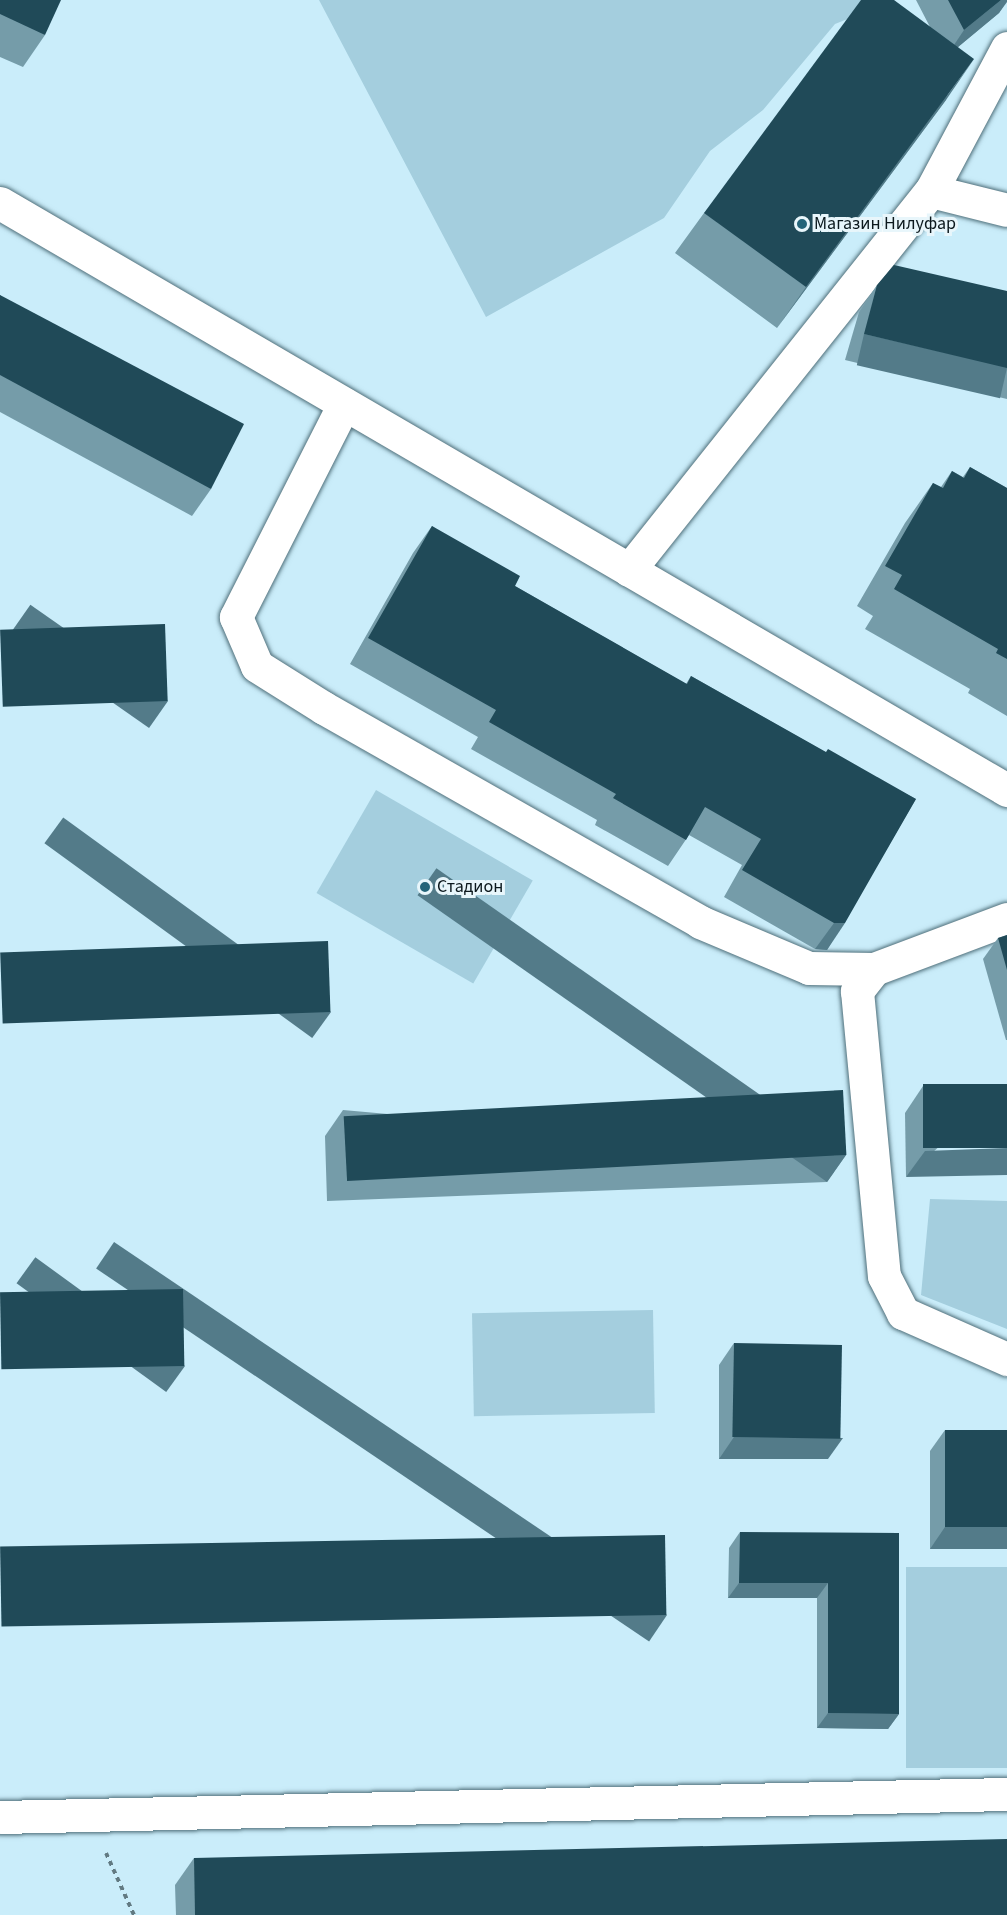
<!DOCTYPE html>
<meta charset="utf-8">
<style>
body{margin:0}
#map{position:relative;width:1007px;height:1915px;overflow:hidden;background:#caedfa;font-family:"Source Sans 3",sans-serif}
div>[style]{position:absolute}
.green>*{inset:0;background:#a4cede;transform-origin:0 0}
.path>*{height:4px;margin-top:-2px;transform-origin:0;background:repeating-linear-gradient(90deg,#627a82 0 4.5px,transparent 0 9px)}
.roads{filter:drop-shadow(0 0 2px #4f6f7a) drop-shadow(0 0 2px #4f6f7a)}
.minor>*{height:33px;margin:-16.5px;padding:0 16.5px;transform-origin:16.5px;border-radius:16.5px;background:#fff}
.wall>*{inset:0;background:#759ca9}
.shaded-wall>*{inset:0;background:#537b89;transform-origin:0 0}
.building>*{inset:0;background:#204a58;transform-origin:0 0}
.dots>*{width:16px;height:16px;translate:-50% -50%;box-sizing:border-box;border:3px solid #e8f6fb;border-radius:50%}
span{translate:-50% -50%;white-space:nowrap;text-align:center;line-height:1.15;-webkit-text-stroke:6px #e8f6fb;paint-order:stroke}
.poi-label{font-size:18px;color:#0b181d}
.left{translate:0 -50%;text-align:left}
</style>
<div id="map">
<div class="green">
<i style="clip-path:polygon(319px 0,895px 0,835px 24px,763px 110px,710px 151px,664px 218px,486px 317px)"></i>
<i style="left:376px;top:790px;width:181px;height:119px;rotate:30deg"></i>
<i style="clip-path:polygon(930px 1199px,1007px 1201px,1007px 1329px,921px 1295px)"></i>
<i style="left:653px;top:1310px;width:103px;height:181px;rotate:89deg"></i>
<i style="left:1007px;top:1567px;width:201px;height:101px;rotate:90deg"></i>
</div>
<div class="path">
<i style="left:106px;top:1853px;width:68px;rotate:65.7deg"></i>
</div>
<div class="roads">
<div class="minor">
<i style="left:1007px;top:48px;width:162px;rotate:118deg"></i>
<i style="left:931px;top:191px;width:78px;rotate:14deg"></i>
<i style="left:0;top:203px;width:1166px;rotate:30.24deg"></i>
<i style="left:344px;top:404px;width:239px;rotate:116.9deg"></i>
<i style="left:236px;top:617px;width:53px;rotate:66.8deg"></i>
<i style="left:257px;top:666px;width:79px;rotate:32.1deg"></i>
<i style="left:324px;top:708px;width:433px;rotate:29.6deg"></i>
<i style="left:700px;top:922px;width:118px;rotate:22.9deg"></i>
<i style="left:809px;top:968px;width:65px;rotate:0.9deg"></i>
<i style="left:629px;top:570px;width:485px;rotate:-51.5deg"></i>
<i style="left:1007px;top:919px;width:142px;rotate:159.4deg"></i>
<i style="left:874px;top:969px;width:28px;rotate:128deg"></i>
<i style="left:857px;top:991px;width:286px;rotate:84.6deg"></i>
<i style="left:884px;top:1276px;width:42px;rotate:62.8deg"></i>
<i style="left:903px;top:1313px;width:114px;rotate:23.9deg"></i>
<i style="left:0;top:1817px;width:1007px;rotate:-1.31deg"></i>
</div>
</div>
<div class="wall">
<i style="clip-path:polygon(0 0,45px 35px,23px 67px,0 57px)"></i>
<i style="clip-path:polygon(916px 0,1007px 0,999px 13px,958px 47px,946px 100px,777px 328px,675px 253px,704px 213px,930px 27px)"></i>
<i style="clip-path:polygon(877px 285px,1007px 291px,1007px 399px,845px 360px,859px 312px)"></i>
<i style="clip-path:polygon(0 295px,211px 489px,192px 516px,0 412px)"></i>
<i style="clip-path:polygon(970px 467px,1007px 488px,1007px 716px,968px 693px,970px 689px,865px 629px,873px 616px,857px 606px,905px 523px,933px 483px,941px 487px,952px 471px,963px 477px)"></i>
<i style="clip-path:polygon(432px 526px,515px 586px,686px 684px,691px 676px,825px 752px,916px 799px,827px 950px,815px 949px,724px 897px,742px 865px,689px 835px,668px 866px,595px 825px,597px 820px,471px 749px,478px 737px,350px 664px,413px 553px)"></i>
<i style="clip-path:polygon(1007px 935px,1007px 1040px,1006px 1040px,983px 959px,998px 938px)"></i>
<i style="clip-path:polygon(1007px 1084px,906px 1177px,905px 1113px,923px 1086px)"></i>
<i style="clip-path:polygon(343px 1110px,846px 1155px,827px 1182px,327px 1201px,325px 1136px)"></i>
<i style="clip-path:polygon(734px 1343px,828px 1459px,719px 1459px,719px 1365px)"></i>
<i style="clip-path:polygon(945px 1430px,1007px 1549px,930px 1549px,930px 1451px)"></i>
<i style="clip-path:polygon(740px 1532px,899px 1533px,899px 1714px,888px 1729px,817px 1728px,817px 1598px,728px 1598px,729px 1548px)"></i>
<i style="clip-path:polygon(194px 1858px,1007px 1915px,176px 1915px,175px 1885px)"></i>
</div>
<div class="shaded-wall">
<i style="clip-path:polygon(1001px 0,1007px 0,1007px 2px,999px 13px,946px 57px,964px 30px)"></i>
<i style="clip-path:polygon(974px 59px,946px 100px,777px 328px,806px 287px)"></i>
<i style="left:864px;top:334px;width:147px;height:32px;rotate:13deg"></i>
<i style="left:168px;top:701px;width:33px;height:168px;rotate:125deg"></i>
<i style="clip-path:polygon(834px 923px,845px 923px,827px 950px,815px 949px)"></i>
<i style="left:331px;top:1012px;width:32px;height:331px;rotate:126deg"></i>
<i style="clip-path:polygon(1007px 1148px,1007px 1175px,906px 1177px,925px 1151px)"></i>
<i style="left:846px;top:1155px;width:33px;height:500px;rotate:125deg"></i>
<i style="left:185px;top:1366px;width:32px;height:185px;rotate:126deg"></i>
<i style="clip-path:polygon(734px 1437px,843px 1438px,828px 1459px,719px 1459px)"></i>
<i style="clip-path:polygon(945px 1527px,1007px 1527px,1007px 1549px,930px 1549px)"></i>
<i style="clip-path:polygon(739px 1583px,828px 1583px,817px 1598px,728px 1598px)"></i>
<i style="left:667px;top:1615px;width:32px;height:667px;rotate:124deg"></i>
<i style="clip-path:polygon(828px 1713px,899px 1714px,888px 1729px,817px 1728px)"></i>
</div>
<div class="building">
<i style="clip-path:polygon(0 0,61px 0,45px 35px,0 14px)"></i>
<i style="clip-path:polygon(861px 0,894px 0,974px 59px,806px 287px,704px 213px)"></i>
<i style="clip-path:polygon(948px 0,1001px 0,964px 30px)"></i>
<i style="clip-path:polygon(894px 265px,1007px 291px,1007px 368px,864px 334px,877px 285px)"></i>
<i style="clip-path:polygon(0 295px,244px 424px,211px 489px,0 375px)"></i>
<i style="clip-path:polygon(970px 467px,1007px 488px,1007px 659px,996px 653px,998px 649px,894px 589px,902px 575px,885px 566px,933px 483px,943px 488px,952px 471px,964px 478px)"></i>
<i style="clip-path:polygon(432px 526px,520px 576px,515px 586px,687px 684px,691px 676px,826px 752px,828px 749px,916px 799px,845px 923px,834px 923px,742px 870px,761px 839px,705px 807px,686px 840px,613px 798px,616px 794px,489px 722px,496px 710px,368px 638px)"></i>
<i style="left:165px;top:624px;width:77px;height:165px;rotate:88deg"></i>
<i style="clip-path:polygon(1007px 935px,1007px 970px,998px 938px)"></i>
<i style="left:328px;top:941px;width:71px;height:328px;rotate:88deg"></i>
<i style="left:1007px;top:1084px;width:64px;height:84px;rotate:90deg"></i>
<i style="left:843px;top:1090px;width:65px;height:500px;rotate:87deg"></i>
<i style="left:183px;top:1289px;width:77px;height:183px;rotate:89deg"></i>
<i style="left:734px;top:1343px;width:108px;height:94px;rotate:1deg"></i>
<i style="left:945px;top:1430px;width:62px;height:97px"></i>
<i style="clip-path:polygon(740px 1532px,899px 1533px,899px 1714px,828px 1713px,828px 1583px,739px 1583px)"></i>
<i style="left:665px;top:1535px;width:80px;height:665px;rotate:89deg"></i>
<i style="clip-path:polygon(1007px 1839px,1007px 1915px,195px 1915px,194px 1858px)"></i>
</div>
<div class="dots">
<i style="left:802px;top:224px;background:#246479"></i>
<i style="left:425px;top:887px;background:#246479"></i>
</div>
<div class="poi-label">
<span class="left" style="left:814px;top:224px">Магазин Нилуфар</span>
<span class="left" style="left:437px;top:887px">Стадион</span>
</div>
</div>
